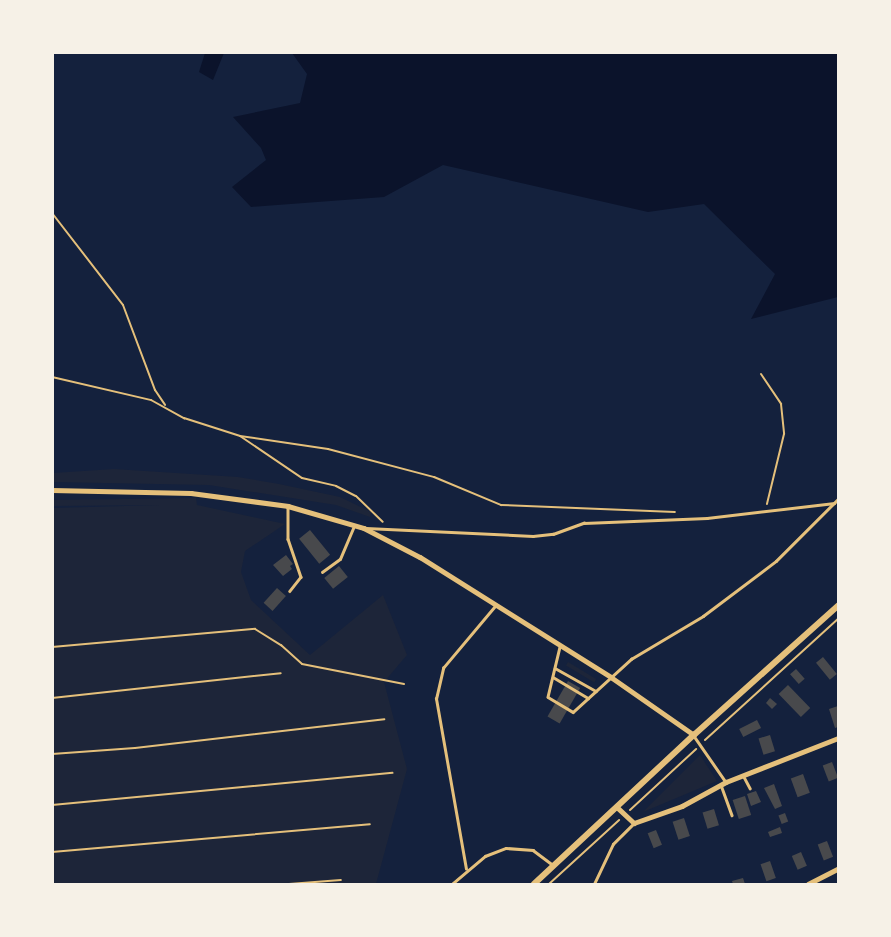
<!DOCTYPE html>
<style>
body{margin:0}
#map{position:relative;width:891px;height:937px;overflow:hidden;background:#14213d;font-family:"Alegreya Sans",sans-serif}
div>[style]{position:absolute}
.green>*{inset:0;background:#1d2539;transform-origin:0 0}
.water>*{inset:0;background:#0b132b}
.building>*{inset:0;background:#48494c;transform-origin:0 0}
.path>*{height:2px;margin:-1px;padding:0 1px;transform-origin:1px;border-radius:1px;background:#e5c07b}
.service>*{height:2.5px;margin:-1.25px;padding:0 1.25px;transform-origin:1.25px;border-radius:1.25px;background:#e5c07b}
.minor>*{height:4.5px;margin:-2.25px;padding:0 2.25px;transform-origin:2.25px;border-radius:2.25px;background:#e5c07b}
.tertiary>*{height:5.5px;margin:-2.75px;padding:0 2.75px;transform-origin:2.75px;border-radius:2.75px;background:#e5c07b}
span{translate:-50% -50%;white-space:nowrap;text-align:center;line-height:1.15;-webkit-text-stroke:4px #f6f1e7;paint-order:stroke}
.frame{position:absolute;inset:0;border:54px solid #f6f1e7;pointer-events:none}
</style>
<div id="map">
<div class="green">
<i style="clip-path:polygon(114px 469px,238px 477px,279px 484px,340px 497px,371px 512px,370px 517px,336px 505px,209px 485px,53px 482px,53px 473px)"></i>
<i style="clip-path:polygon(196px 498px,197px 505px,285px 524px,245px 551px,241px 572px,251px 600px,310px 655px,383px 595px,407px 655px,384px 682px,407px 769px,376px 884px,53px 884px,53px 508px,161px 505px,53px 506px,52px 500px)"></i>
<i style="left:568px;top:662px;width:33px;height:4px;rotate:31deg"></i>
<i style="clip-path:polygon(700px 755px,717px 781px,643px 812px)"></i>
</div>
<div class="water">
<i style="clip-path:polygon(205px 53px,224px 53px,213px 80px,199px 72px)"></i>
<i style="clip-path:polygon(292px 53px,838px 53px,838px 297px,751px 319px,775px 274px,704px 204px,648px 212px,443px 165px,384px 197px,251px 207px,232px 187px,266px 160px,261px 148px,233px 117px,300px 103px,307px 74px)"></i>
</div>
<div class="building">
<i style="left:310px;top:530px;width:32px;height:14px;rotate:51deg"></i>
<i style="clip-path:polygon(286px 555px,293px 564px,290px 566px,292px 569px,283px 576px,273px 565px)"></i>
<i style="left:339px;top:566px;width:14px;height:19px;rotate:51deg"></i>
<i style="left:277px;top:588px;width:12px;height:20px;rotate:42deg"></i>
<i style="left:823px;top:657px;width:22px;height:9px;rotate:51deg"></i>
<i style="left:796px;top:669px;width:13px;height:8px;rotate:48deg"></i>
<i style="left:568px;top:681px;width:14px;height:41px;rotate:30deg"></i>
<i style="left:788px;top:685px;width:32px;height:13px;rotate:46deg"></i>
<i style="clip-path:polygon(770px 698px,777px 704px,772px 709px,766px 703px)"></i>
<i style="clip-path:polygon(838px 706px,838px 727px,835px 728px,829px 709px)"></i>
<i style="left:757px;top:720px;width:9px;height:20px;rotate:63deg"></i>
<i style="left:770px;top:735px;width:17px;height:12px;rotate:73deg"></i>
<i style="left:832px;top:762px;width:17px;height:10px;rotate:69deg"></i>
<i style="left:803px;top:774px;width:20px;height:13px;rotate:70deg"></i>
<i style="clip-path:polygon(774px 784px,782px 806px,775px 809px,764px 788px)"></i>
<i style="clip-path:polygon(756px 791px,761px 802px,751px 806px,747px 794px)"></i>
<i style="left:745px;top:796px;width:20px;height:13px;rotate:72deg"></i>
<i style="left:714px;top:809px;width:17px;height:12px;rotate:73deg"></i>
<i style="left:785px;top:813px;width:9px;height:7px;rotate:69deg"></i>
<i style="left:684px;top:818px;width:19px;height:12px;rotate:72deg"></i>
<i style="clip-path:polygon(780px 827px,782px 833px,770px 837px,768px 832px)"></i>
<i style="left:656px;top:830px;width:16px;height:9px;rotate:68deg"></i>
<i style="left:827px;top:841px;width:17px;height:10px;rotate:69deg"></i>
<i style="left:801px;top:852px;width:15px;height:10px;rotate:67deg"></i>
<i style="left:770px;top:861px;width:18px;height:10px;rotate:71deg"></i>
<i style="clip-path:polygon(743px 878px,745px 884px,733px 884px,732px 881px)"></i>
</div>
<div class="path">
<i style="left:52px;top:213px;width:116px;rotate:52.3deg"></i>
<i style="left:123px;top:305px;width:91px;rotate:69.4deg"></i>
<i style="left:155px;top:390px;width:18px;rotate:56deg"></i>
<i style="left:761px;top:374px;width:36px;rotate:56deg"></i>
<i style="left:781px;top:404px;width:30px;rotate:84deg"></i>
<i style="left:784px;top:434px;width:72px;rotate:103.7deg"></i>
<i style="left:52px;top:377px;width:102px;rotate:13.1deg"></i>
<i style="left:151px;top:400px;width:38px;rotate:29deg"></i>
<i style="left:184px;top:418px;width:59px;rotate:17.8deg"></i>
<i style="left:240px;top:436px;width:75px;rotate:34.1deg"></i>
<i style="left:302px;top:478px;width:35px;rotate:13deg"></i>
<i style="left:336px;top:486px;width:22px;rotate:27deg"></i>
<i style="left:356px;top:496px;width:37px;rotate:44deg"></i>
<i style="left:240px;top:436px;width:89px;rotate:8.4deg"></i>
<i style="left:328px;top:449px;width:110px;rotate:14.8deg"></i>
<i style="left:434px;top:477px;width:73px;rotate:22.7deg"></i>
<i style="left:501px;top:505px;width:174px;rotate:2.3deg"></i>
<i style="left:52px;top:647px;width:204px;rotate:-5.1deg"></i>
<i style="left:255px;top:629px;width:31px;rotate:32deg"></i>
<i style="left:281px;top:645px;width:28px;rotate:42deg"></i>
<i style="left:302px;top:664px;width:104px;rotate:11.1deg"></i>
<i style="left:52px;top:698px;width:230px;rotate:-6.2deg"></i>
<i style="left:705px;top:740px;width:180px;rotate:-42.3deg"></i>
<i style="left:52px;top:754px;width:83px;rotate:-4.1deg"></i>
<i style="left:135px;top:748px;width:251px;rotate:-6.6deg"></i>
<i style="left:52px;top:805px;width:342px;rotate:-5.4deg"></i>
<i style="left:630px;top:810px;width:90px;rotate:-42.7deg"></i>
<i style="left:52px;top:852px;width:319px;rotate:-5deg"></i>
<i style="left:289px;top:884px;width:52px;rotate:-4.4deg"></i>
<i style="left:549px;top:884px;width:95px;rotate:-42.4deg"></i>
</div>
<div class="service">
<i style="left:288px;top:506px;width:33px;rotate:90deg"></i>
<i style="left:288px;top:539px;width:40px;rotate:71.1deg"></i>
<i style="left:301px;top:577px;width:18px;rotate:128deg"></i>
<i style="left:366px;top:528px;width:167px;rotate:2.7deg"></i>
<i style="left:533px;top:536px;width:20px;rotate:-6deg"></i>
<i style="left:553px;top:534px;width:33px;rotate:-20deg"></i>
<i style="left:584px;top:523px;width:123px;rotate:-2.3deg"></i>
<i style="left:707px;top:518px;width:128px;rotate:-6.7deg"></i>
<i style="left:322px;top:572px;width:22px;rotate:-36deg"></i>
<i style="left:340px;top:559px;width:36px;rotate:-67deg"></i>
<i style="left:560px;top:647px;width:51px;rotate:103.5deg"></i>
<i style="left:548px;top:697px;width:29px;rotate:31deg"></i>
<i style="left:573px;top:712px;width:79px;rotate:-42.4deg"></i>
<i style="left:631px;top:659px;width:84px;rotate:-30.8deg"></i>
<i style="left:703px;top:616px;width:91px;rotate:-37deg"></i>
<i style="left:776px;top:561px;width:88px;rotate:-45deg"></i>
<i style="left:555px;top:668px;width:47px;rotate:29.3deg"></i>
<i style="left:553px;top:677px;width:41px;rotate:31deg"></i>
<i style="left:694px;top:736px;width:56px;rotate:55.2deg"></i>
<i style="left:743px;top:775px;width:15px;rotate:62deg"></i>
<i style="left:721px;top:785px;width:32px;rotate:70deg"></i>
<i style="left:466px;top:869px;width:173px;rotate:-100deg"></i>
<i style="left:436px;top:699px;width:32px;rotate:-77deg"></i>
<i style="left:443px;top:668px;width:81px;rotate:-50deg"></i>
<i style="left:452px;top:884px;width:43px;rotate:-40.3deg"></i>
<i style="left:485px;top:856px;width:22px;rotate:-21deg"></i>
<i style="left:506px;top:848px;width:27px;rotate:4deg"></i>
<i style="left:533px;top:850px;width:25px;rotate:37deg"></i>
<i style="left:594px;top:884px;width:44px;rotate:-64.6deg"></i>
<i style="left:613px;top:844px;width:30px;rotate:-45deg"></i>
</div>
<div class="minor">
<i style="left:52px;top:490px;width:139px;rotate:1.2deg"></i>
<i style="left:191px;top:493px;width:98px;rotate:7.6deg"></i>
<i style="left:288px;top:506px;width:79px;rotate:16.1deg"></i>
<i style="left:364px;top:528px;width:63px;rotate:27.4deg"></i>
<i style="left:420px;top:557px;width:226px;rotate:32.1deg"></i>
<i style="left:611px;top:677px;width:101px;rotate:34.9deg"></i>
<i style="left:618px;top:808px;width:22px;rotate:43deg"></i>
<i style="left:634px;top:823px;width:51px;rotate:-19.5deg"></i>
<i style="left:682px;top:806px;width:50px;rotate:-28.6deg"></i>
<i style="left:726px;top:782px;width:120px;rotate:-21.4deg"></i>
<i style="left:808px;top:884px;width:34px;rotate:-27deg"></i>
</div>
<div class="tertiary">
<i style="left:534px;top:884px;width:219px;rotate:-43deg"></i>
<i style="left:694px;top:735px;width:193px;rotate:-41.9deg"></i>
</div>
<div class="frame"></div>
</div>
